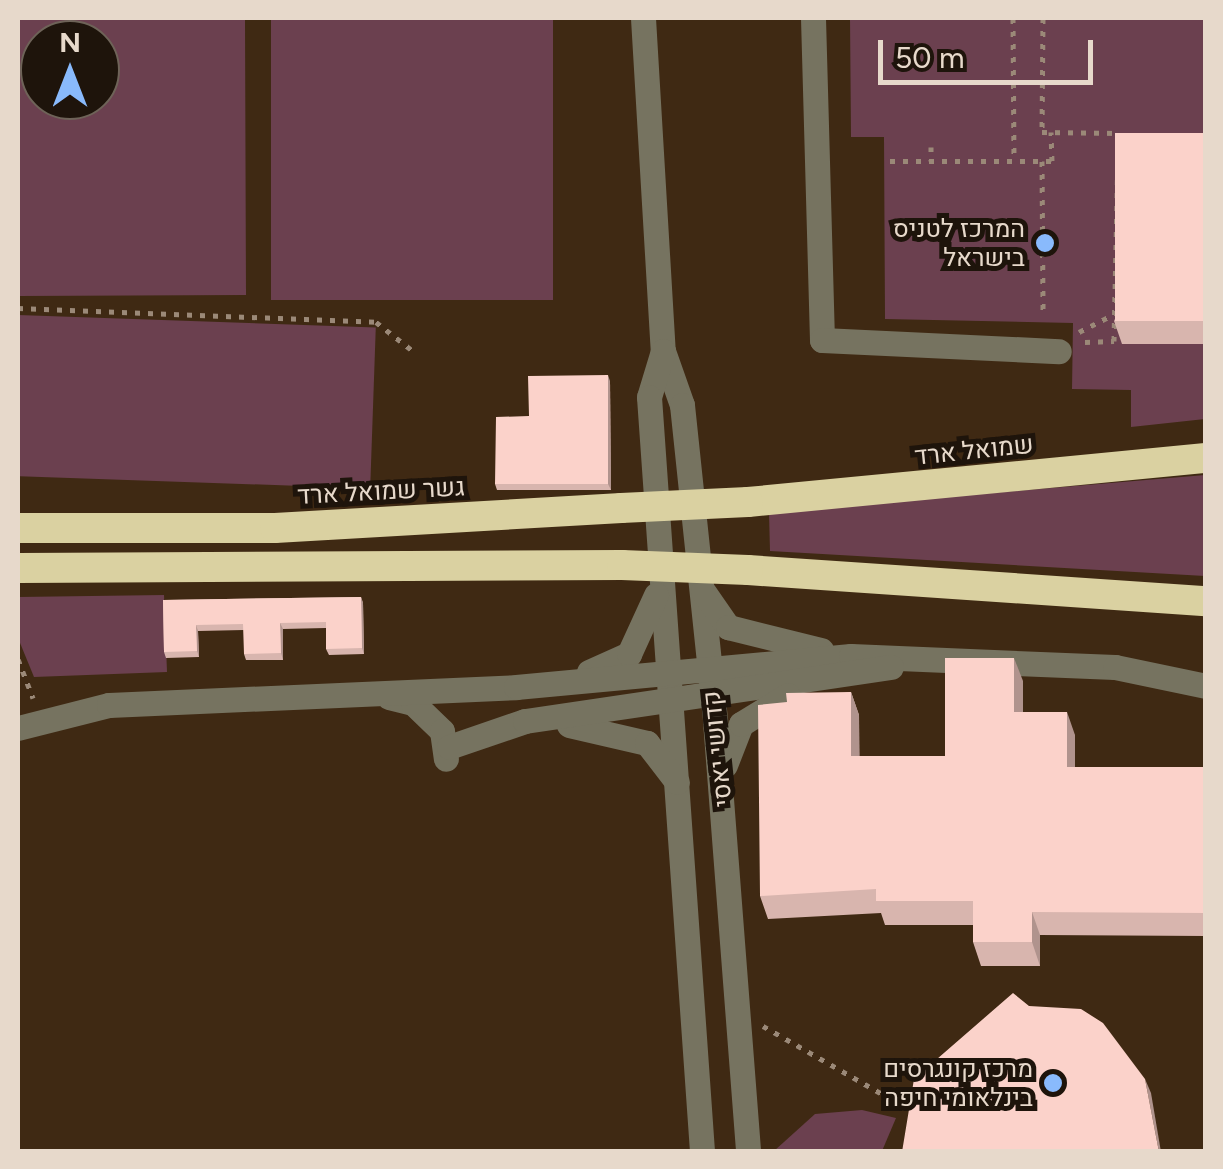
<!DOCTYPE html>
<meta charset="utf-8">
<style>
body{margin:0}
#map{position:relative;width:1223px;height:1169px;overflow:hidden;background:#3f2913;font-family:Figtree,Heebo,sans-serif}
div>[style]{position:absolute}
.green>*{inset:0;background:#6b404f;transform-origin:0 0}
.path>*{height:5px;margin-top:-2.5px;transform-origin:0;background:repeating-linear-gradient(90deg,#9b8978 0 5px,transparent 0 13px)}
.minor>*{height:25px;margin:-12.5px;padding:0 12.5px;transform-origin:12.5px;border-radius:12.5px;background:#767360}
.highway>*{height:30px;margin:-15px;padding:0 15px;transform-origin:15px;border-radius:15px;background:#dad1a1}
.highway-bridge>*{height:30px;margin:-15px;padding:0 15px;transform-origin:15px;border-radius:15px;background:#dad1a1}
.wall>*{inset:0;background:#d8b5ae}
.shaded-wall>*{inset:0;background:#b0938d}
.building>*{inset:0;background:#fbd2ca;transform-origin:0 0}
.dots>*{width:28px;height:28px;translate:-50% -50%;box-sizing:border-box;border:5px solid #1e140b;border-radius:50%}
span{translate:-50% -50%;white-space:nowrap;text-align:center;line-height:1.15;-webkit-text-stroke:10px #1e140b;paint-order:stroke}
.poi-label{font-size:25px;color:#e7d9cb}
.right{translate:-100% -50%;text-align:right}
.street-label{font-size:25px;color:#e7d9cb}
.frame{position:absolute;inset:0;border:20px solid #e7d9cb;pointer-events:none}
.north{position:absolute;left:20px;top:20px;width:100px;height:100px;box-sizing:border-box;background:#1e140b;border:2px solid #6e6358;border-radius:50%;rotate:0deg;font-size:28px;font-weight:700;line-height:40px;text-align:center;color:#e7d9cb}
.north::after{content:'';display:block;margin:auto;width:35px;height:45px;background:#89bafc;clip-path:polygon(50% 0,100% 100%,50% 72%,0 100%)}
.scale{position:absolute;left:878px;top:40px;width:215px;height:45px;box-sizing:border-box;border:5px solid #e7d9cb;border-top:0;padding-left:12px;font-size:30px;line-height:35px;white-space:nowrap;color:#e7d9cb;-webkit-text-stroke:8px #1e140b;paint-order:stroke}
</style>
<div id="map">
<div class="green">
<i style="clip-path:polygon(evenodd,18px 18px,245px 18px,246px 295px,18px 296px,18px 18px,40px 40px,100px 40px,100px 100px,40px 100px,40px 40px)"></i>
<i style="left:271px;top:18px;width:282px;height:282px"></i>
<i style="clip-path:polygon(850px 18px,1205px 18px,1205px 419px,1131px 427px,1131px 390px,1072px 389px,1073px 323px,885px 319px,884px 137px,851px 137px)"></i>
<i style="left:18px;top:315px;width:358px;height:161px;rotate:2deg"></i>
<i style="clip-path:polygon(1205px 475px,1205px 576px,770px 551px,769px 512px)"></i>
<i style="clip-path:polygon(164px 595px,167px 672px,34px 677px,18px 638px,18px 597px)"></i>
<i style="clip-path:polygon(862px 1110px,896px 1118px,882px 1151px,774px 1151px,815px 1114px)"></i>
</div>
<div class="path">
<i style="left:1013px;top:18px;width:141px;rotate:89.6deg"></i>
<i style="left:1043px;top:18px;width:114px;rotate:90.5deg"></i>
<i style="left:1042px;top:132px;width:77px;rotate:0.7deg"></i>
<i style="left:931px;top:147px;width:14px;rotate:90deg"></i>
<i style="left:890px;top:161px;width:162px"></i>
<i style="left:1052px;top:161px;width:29px;rotate:-92deg"></i>
<i style="left:1042px;top:161px;width:154px;rotate:89.6deg"></i>
<i style="left:18px;top:308px;width:358px;rotate:2.2deg"></i>
<i style="left:376px;top:322px;width:47px;rotate:38.1deg"></i>
<i style="left:1079px;top:332px;width:38px;rotate:-27deg"></i>
<i style="left:1085px;top:342px;width:29px;rotate:-2deg"></i>
<i style="left:1114px;top:341px;width:193px;rotate:-88.8deg"></i>
<i style="left:18px;top:659px;width:42px;rotate:69deg"></i>
<i style="left:763px;top:1026px;width:166px;rotate:29.7deg"></i>
</div>
<div class="minor">
<i style="left:643px;top:18px;width:334px;rotate:86.6deg"></i>
<i style="left:663px;top:351px;width:57px;rotate:70.6deg"></i>
<i style="left:682px;top:405px;width:318px;rotate:84deg"></i>
<i style="left:715px;top:721px;width:432px;rotate:85.6deg"></i>
<i style="left:813px;top:18px;width:322px;rotate:88.4deg"></i>
<i style="left:822px;top:340px;width:237px;rotate:2.7deg"></i>
<i style="left:663px;top:351px;width:48px;rotate:106.9deg"></i>
<i style="left:649px;top:397px;width:757px;rotate:85.98deg"></i>
<i style="left:703px;top:591px;width:44px;rotate:55.2deg"></i>
<i style="left:728px;top:627px;width:96px;rotate:13.9deg"></i>
<i style="left:589px;top:672px;width:44px;rotate:-24.2deg"></i>
<i style="left:629px;top:654px;width:65px;rotate:-65.4deg"></i>
<i style="left:389px;top:697px;width:25px;rotate:14deg"></i>
<i style="left:413px;top:703px;width:40px;rotate:44deg"></i>
<i style="left:442px;top:731px;width:28px;rotate:82deg"></i>
<i style="left:569px;top:725px;width:80px;rotate:13deg"></i>
<i style="left:647px;top:743px;width:49px;rotate:52.4deg"></i>
<i style="left:18px;top:728px;width:94px;rotate:-14.2deg"></i>
<i style="left:109px;top:705px;width:407px;rotate:-2.5deg"></i>
<i style="left:516px;top:687px;width:336px;rotate:-5.3deg"></i>
<i style="left:851px;top:656px;width:264px;rotate:2.4deg"></i>
<i style="left:1115px;top:667px;width:93px;rotate:11.8deg"></i>
<i style="left:449px;top:747px;width:80px;rotate:-18.9deg"></i>
<i style="left:525px;top:721px;width:370px;rotate:-8.4deg"></i>
<i style="left:725px;top:765px;width:44px;rotate:-68.7deg"></i>
<i style="left:741px;top:724px;width:55px;rotate:-31.7deg"></i>
</div>
<div class="highway">
<i style="left:748px;top:502px;width:460px;rotate:-5.5deg"></i>
<i style="left:18px;top:528px;width:257px"></i>
<i style="left:275px;top:528px;width:347px;rotate:-3.3deg"></i>
<i style="left:18px;top:568px;width:604px;rotate:-0.28deg"></i>
<i style="left:748px;top:570px;width:459px;rotate:3.9deg"></i>
</div>
<div class="highway-bridge">
<i style="left:621px;top:508px;width:127px;rotate:-2.7deg"></i>
<i style="left:622px;top:565px;width:126px;rotate:2.3deg"></i>
</div>
<div class="wall">
<i style="clip-path:polygon(1206px 133px,1206px 344px,1122px 344px,1114px 321px)"></i>
<i style="clip-path:polygon(610px 381px,611px 490px,497px 490px,495px 484px,529px 416px)"></i>
<i style="clip-path:polygon(361px 597px,363px 603px,364px 654px,329px 655px,326px 649px,326px 628px,283px 629px,283px 660px,246px 660px,244px 654px,244px 630px,198px 631px,199px 657px,166px 658px,164px 652px,163px 600px)"></i>
<i style="clip-path:polygon(1023px 681px,1023px 712px,1075px 735px,1075px 767px,1206px 767px,1206px 936px,1040px 935px,1040px 966px,981px 966px,973px 942px,973px 925px,885px 925px,881px 913px,768px 919px,760px 896px,787px 702px,851px 692px,859px 715px,859px 756px,945px 756px)"></i>
</div>
<div class="shaded-wall">
<i style="clip-path:polygon(608px 375px,610px 381px,611px 490px,608px 484px)"></i>
<i style="clip-path:polygon(361px 597px,363px 603px,364px 654px,362px 648px)"></i>
<i style="clip-path:polygon(280px 623px,283px 629px,283px 660px,281px 653px)"></i>
<i style="clip-path:polygon(196px 625px,198px 631px,199px 657px,197px 651px)"></i>
<i style="clip-path:polygon(1014px 658px,1023px 681px,1023px 735px,1014px 712px)"></i>
<i style="clip-path:polygon(851px 692px,859px 715px,860px 779px,851px 756px)"></i>
<i style="clip-path:polygon(1067px 712px,1075px 735px,1075px 790px,1067px 767px)"></i>
<i style="clip-path:polygon(1032px 912px,1040px 935px,1040px 966px,1032px 942px)"></i>
<i style="clip-path:polygon(1145px 1079px,1151px 1093px,1161px 1152px,1159px 1152px)"></i>
</div>
<div class="building">
<i style="left:1115px;top:133px;width:91px;height:188px"></i>
<i style="clip-path:polygon(608px 375px,608px 484px,495px 484px,496px 417px,529px 416px,528px 376px)"></i>
<i style="clip-path:polygon(361px 597px,362px 648px,326px 649px,326px 622px,280px 623px,281px 653px,244px 654px,243px 624px,196px 625px,197px 651px,164px 652px,163px 600px)"></i>
<i style="clip-path:polygon(945px 658px,1014px 658px,1014px 712px,1067px 712px,1067px 767px,1206px 767px,1206px 913px,1032px 912px,1032px 942px,973px 942px,973px 901px,876px 901px,876px 889px,760px 896px,758px 705px,787px 702px,786px 693px,851px 692px,851px 756px,945px 756px)"></i>
<i style="clip-path:polygon(1013px 993px,1029px 1006px,1081px 1009px,1103px 1023px,1145px 1079px,1159px 1152px,902px 1152px,914px 1079px)"></i>
</div>
<div class="dots">
<i style="left:1045px;top:243px;background:#89bafc"></i>
<i style="left:1053px;top:1083px;background:#89bafc"></i>
</div>
<div class="poi-label">
<span class="right" style="left:1025px;top:243px">המרכז לטניס<br>בישראל</span>
<span class="right" style="left:1033px;top:1083px">מרכז קונגרסים<br>בינלאומי חיפה</span>
</div>
<div class="street-label">
<span style="left:974px;top:450px;rotate:-6deg">שמואל ארד</span>
<span style="left:381px;top:491px;rotate:-3deg">גשר שמואל ארד</span>
<span style="left:717px;top:749px;rotate:-96deg">קדושי יאסי</span>
</div>
<div class="frame"></div>
<div class="north">N</div>
<div class="scale">50 m</div>
</div>
